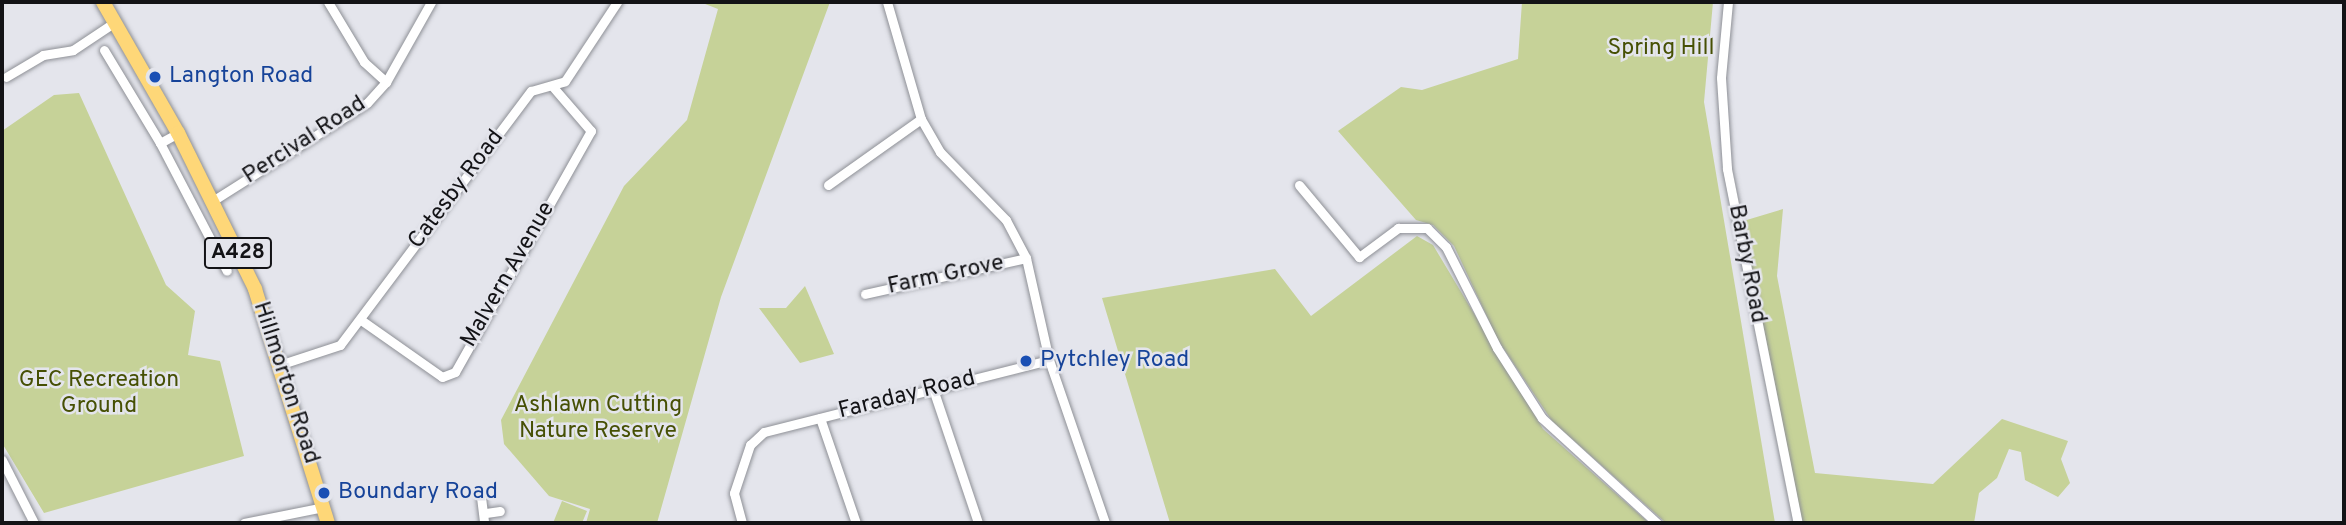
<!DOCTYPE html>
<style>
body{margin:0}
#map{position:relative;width:2346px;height:525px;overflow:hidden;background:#e4e5ec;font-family:Overpass,sans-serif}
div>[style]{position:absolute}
.green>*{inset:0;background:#c6d298}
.roads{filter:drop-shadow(0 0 2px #8e9096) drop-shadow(0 0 2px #8e9096)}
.minor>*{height:9px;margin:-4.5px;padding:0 4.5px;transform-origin:4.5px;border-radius:4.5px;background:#fff}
.trunk>*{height:14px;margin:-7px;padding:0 7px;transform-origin:7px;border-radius:7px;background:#fed778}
.dots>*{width:19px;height:19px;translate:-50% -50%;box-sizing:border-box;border:4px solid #e4e5ec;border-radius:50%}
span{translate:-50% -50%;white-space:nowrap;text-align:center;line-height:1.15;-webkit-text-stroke:5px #e4e5ec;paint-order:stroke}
.shield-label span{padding:2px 5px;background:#e4e5ec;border:2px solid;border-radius:5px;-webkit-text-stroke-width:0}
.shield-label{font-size:21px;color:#131316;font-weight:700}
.park-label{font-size:23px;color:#465004}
.transit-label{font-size:23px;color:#164399}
.left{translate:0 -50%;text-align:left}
.street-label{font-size:23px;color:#131316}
.frame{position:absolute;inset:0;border:4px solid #131316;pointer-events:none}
</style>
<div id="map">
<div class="green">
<i style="clip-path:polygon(700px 2px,830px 2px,721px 297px,657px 523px,586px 523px,590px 509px,549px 496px,504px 444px,501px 420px,624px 186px,687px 120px,718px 9px)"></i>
<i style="clip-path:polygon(1522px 2px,1713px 2px,1704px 102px,1775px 523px,1666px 523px,1552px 421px,1498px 340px,1454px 246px,1433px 225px,1416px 220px,1338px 131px,1401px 87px,1422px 90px,1518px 59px)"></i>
<i style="clip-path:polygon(79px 93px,166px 285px,195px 311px,188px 355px,220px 361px,244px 456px,44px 513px,2px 443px,2px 131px,54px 95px)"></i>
<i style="clip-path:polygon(1783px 209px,1777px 276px,1815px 473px,1933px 484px,2002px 419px,2068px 441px,2061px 459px,2070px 483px,2058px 497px,2025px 480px,2021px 452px,2009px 449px,1997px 478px,1979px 493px,1974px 523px,1801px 523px,1740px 222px)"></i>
<i style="clip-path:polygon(1417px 236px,1433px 245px,1543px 429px,1649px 523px,1170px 523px,1102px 298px,1275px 269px,1311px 316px)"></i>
<i style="clip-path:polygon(805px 286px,834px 354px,800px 363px,759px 308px,786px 308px)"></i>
<i style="clip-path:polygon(562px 501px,587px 511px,582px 523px,553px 523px)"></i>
</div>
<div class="roads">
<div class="minor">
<i style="left:328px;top:2px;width:70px;rotate:59deg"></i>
<i style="left:364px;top:62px;width:30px;rotate:42deg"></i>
<i style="left:887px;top:2px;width:122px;rotate:73.8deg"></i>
<i style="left:921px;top:119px;width:38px;rotate:60deg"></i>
<i style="left:940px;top:152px;width:95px;rotate:45.9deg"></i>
<i style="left:1006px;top:220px;width:43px;rotate:62.2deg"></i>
<i style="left:1026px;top:258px;width:105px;rotate:77.3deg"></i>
<i style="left:1049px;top:360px;width:172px;rotate:71deg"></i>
<i style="left:1728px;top:2px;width:76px;rotate:95.3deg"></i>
<i style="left:1721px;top:78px;width:91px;rotate:86.2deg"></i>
<i style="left:1727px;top:169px;width:361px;rotate:78.7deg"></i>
<i style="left:104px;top:50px;width:109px;rotate:58.9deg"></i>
<i style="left:160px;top:143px;width:21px;rotate:-29deg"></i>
<i style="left:6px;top:77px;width:43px;rotate:-30.7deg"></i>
<i style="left:43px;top:55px;width:30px;rotate:-9deg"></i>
<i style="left:73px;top:50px;width:50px;rotate:-33.7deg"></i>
<i style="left:160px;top:143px;width:144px;rotate:62.4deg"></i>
<i style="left:828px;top:185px;width:114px;rotate:-35.4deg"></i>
<i style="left:1299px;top:185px;width:94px;rotate:50.2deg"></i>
<i style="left:1359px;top:257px;width:49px;rotate:-36.6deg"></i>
<i style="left:1398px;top:228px;width:29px"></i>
<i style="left:1427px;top:228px;width:27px;rotate:45deg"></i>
<i style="left:1446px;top:247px;width:113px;rotate:63.2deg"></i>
<i style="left:1497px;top:348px;width:83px;rotate:57.3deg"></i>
<i style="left:1542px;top:418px;width:156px;rotate:42.4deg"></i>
<i style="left:214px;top:200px;width:181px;rotate:-32.4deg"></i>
<i style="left:367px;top:103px;width:28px;rotate:-48deg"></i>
<i style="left:386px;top:82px;width:92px;rotate:-60.6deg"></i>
<i style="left:865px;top:294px;width:165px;rotate:-12.6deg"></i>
<i style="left:361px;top:320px;width:99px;rotate:35.1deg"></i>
<i style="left:442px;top:377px;width:14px;rotate:-21deg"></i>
<i style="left:455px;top:372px;width:277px;rotate:-60.6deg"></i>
<i style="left:591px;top:131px;width:58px;rotate:-130.8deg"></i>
<i style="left:282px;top:364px;width:61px;rotate:-18.1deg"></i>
<i style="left:340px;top:345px;width:318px;rotate:-53.1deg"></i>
<i style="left:531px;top:91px;width:35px;rotate:-16deg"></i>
<i style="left:565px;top:81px;width:95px;rotate:-56.6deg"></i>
<i style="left:933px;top:389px;width:141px;rotate:71.4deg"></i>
<i style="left:820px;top:418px;width:111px;rotate:71.1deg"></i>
<i style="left:2px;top:460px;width:71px;rotate:63.1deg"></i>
<i style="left:481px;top:497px;width:26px;rotate:83deg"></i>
<i style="left:486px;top:513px;width:14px;rotate:-8deg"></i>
<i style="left:244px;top:523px;width:82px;rotate:-11.3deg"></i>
<i style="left:742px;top:523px;width:31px;rotate:-105deg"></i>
<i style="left:734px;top:493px;width:51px;rotate:-71.6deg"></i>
<i style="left:750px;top:445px;width:19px;rotate:-43deg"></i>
<i style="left:764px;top:432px;width:294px;rotate:-14.2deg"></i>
</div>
<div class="trunk">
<i style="left:103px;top:2px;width:151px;rotate:60.2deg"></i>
<i style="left:178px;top:133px;width:174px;rotate:63.7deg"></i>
<i style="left:255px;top:289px;width:245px;rotate:72.7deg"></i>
</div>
</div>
<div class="dots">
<i style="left:155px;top:77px;background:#1a4fb4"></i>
<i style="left:1026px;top:361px;background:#1a4fb4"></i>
<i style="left:324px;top:493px;background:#1a4fb4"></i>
</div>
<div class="shield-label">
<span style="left:238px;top:253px">A428</span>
</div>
<div class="park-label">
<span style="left:1661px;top:49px">Spring Hill</span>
<span style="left:99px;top:394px">GEC Recreation<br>Ground</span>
<span style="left:598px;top:419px">Ashlawn Cutting<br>Nature Reserve</span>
</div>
<div class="transit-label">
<span class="left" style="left:169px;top:77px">Langton Road</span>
<span class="left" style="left:1040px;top:361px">Pytchley Road</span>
<span class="left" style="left:338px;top:493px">Boundary Road</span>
</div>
<div class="street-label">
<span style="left:305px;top:141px;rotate:-33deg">Percival Road</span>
<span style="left:457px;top:190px;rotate:-53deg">Catesby Road</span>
<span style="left:1746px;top:264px;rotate:79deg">Barby Road</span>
<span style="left:509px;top:275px;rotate:-60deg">Malvern Avenue</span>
<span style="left:946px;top:276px;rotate:-12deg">Farm Grove</span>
<span style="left:285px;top:383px;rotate:72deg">Hillmorton Road</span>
<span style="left:907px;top:396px;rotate:-14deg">Faraday Road</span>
</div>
<div class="frame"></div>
</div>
